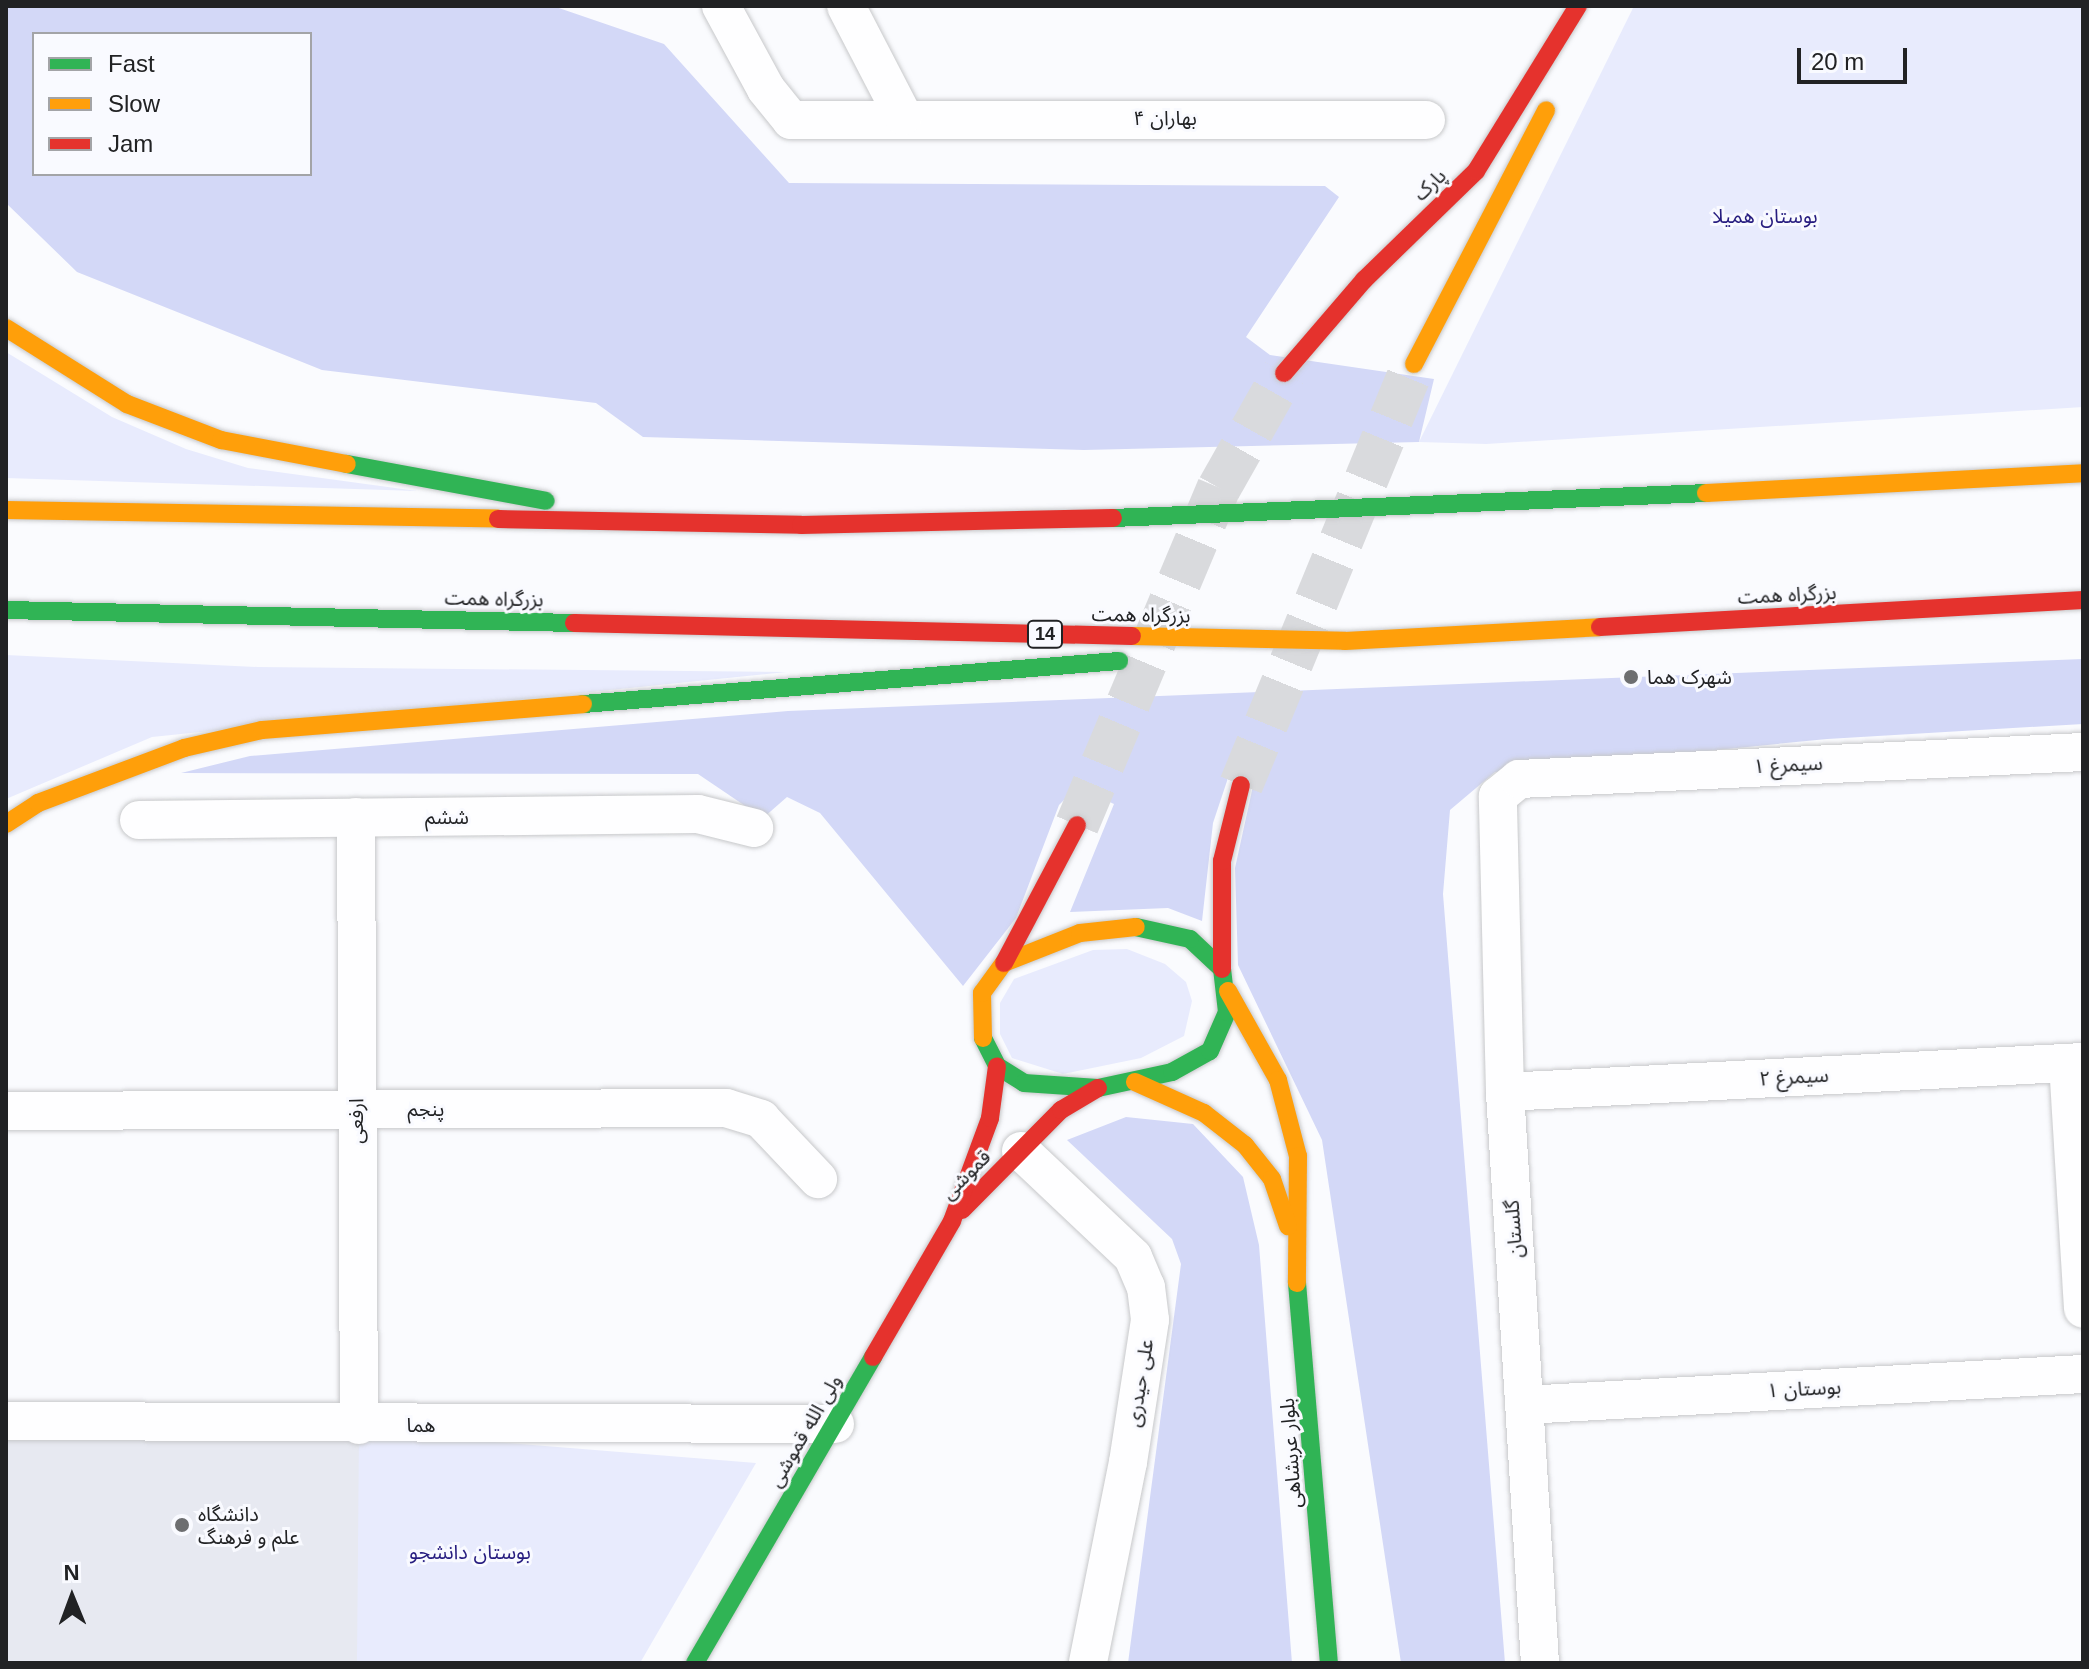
<!DOCTYPE html>
<meta charset="utf-8">
<style>
body{margin:0}
#map{position:relative;width:2089px;height:1669px;overflow:hidden;background:#fafbfe;font-family:Helvetica,"Noto Sans Arabic",sans-serif}
div>[style]{position:absolute}
.built>*{inset:0;background:#e7e9f1;transform-origin:0 0}
.green>*{inset:0;background:#e8ebfd}
.forest>*{inset:0;background:#d3d8f7}
.secondary-tunnel>*{height:44px;margin-top:-22px;transform-origin:0;background:repeating-linear-gradient(90deg,#d9dadd 0 44px,transparent 0 66px)}
.roads{filter:drop-shadow(0 0 2px #c7c8ca) drop-shadow(0 0 2px #c7c8ca)}
.street>*{height:38px;margin:-19px;padding:0 19px;transform-origin:19px;border-radius:19px;background:#fefeff}
.fast>*{height:18px;margin:-9px;padding:0 9px;transform-origin:9px;border-radius:9px;background:#30b455}
.slow>*{height:18px;margin:-9px;padding:0 9px;transform-origin:9px;border-radius:9px;background:#ff9f0a}
.jam>*{height:18px;margin:-9px;padding:0 9px;transform-origin:9px;border-radius:9px;background:#e5322d}
.dots>*{width:22px;height:22px;translate:-50% -50%;box-sizing:border-box;border:4px solid #f9faff;border-radius:50%}
span{translate:-50% -50%;white-space:nowrap;text-align:center;line-height:1.15;-webkit-text-stroke:6px #f9faff;paint-order:stroke}
.shield-label span{padding:2px 6px;background:#f9faff;border:2px solid;border-radius:6px;-webkit-text-stroke-width:0}
.shield-label{font-size:18px;color:#212224;font-weight:700}
.street-label{font-size:20px;color:#212224}
.park-label{font-size:20px;color:#261c7f}
.poi-label{font-size:20px;color:#212224}
.left{translate:0 -50%;text-align:left}
.frame{position:absolute;inset:0;border:8px solid #212224;pointer-events:none}
.legend{position:absolute;left:32px;top:32px;width:280px;height:144px;box-sizing:border-box;background:#f9faff;border:2px solid #a3a4a7;margin:0;padding:10px 14px;list-style:none;font-size:24px;color:#212224}
.legend li{display:flex;align-items:center;gap:16px;height:40px}
.legend b{width:40px;border:2px solid #a3a4a7}
.north{position:absolute;left:32px;top:1557px;width:80px;height:80px;-webkit-text-stroke:6px #f9faff;paint-order:stroke;rotate:359deg;font-size:22px;font-weight:700;line-height:32px;text-align:center;color:#212224}
.north::after{content:'';display:block;margin:auto;width:28px;height:36px;background:#212224;clip-path:polygon(50% 0,100% 100%,50% 72%,0 100%)}
.scale{position:absolute;left:1797px;top:48px;width:110px;height:36px;box-sizing:border-box;border:4px solid #212224;border-top:0;padding-left:10px;font-size:24px;line-height:28px;white-space:nowrap;color:#212224;-webkit-text-stroke:6px #f9faff;paint-order:stroke}
</style>
<div id="map">
<div class="built">
<i style="left:6px;top:1430px;width:353px;height:233px"></i>
</div>
<div class="green">
<i style="clip-path:polygon(1634px 6px,2083px 6px,2083px 407px,1486px 444px,1419px 442px)"></i>
<i style="clip-path:polygon(6px 352px,112px 417px,186px 449px,248px 468px,417px 491px,6px 478px)"></i>
<i style="clip-path:polygon(6px 655px,258px 667px,786px 672px,152px 737px,6px 799px)"></i>
<i style="clip-path:polygon(1127px 949px,1165px 964px,1186px 982px,1192px 1001px,1184px 1036px,1141px 1058px,1063px 1074px,1012px 1058px,1000px 1034px,1000px 1003px,1014px 979px,1093px 950px)"></i>
<i style="clip-path:polygon(359px 1431px,756px 1463px,640px 1663px,357px 1663px)"></i>
</div>
<div class="forest">
<i style="clip-path:polygon(evenodd,6px 6px,553px 6px,664px 44px,789px 183px,1325px 186px,1339px 197px,1246px 337px,1270px 355px,1434px 379px,1419px 442px,1084px 450px,643px 437px,596px 403px,322px 370px,77px 272px,6px 203px,6px 6px,34px 34px,310px 34px,310px 174px,34px 174px,34px 34px)"></i>
<i style="clip-path:polygon(2083px 659px,2083px 724px,1827px 739px,1495px 772px,1450px 810px,1443px 894px,1505px 1663px,1401px 1663px,1322px 1140px,1238px 965px,1235px 868px,1253px 786px,1234px 760px,1213px 823px,1202px 921px,1168px 908px,1070px 912px,1114px 804px,1077px 787px,1059px 805px,1016px 918px,963px 986px,820px 813px,787px 797px,763px 818px,698px 774px,181px 773px,250px 756px,788px 711px)"></i>
<i style="clip-path:polygon(1126px 1117px,1193px 1124px,1243px 1177px,1259px 1245px,1292px 1663px,1128px 1663px,1181px 1264px,1172px 1239px,1067px 1140px)"></i>
</div>
<div class="secondary-tunnel">
<i style="left:1241px;top:785px;width:455px;rotate:-67.7deg"></i>
<i style="left:1077px;top:825px;width:366px;rotate:-67.2deg"></i>
<i style="left:1219px;top:488px;width:132px;rotate:-60.5deg"></i>
</div>
<div class="roads">
<div class="street">
<i style="left:721px;top:6px;width:94px;rotate:61.5deg"></i>
<i style="left:766px;top:89px;width:40px;rotate:51deg"></i>
<i style="left:791px;top:120px;width:635px"></i>
<i style="left:846px;top:6px;width:124px;rotate:62.6deg"></i>
<i style="left:356px;top:817px;width:608px;rotate:89.72deg"></i>
<i style="left:139px;top:820px;width:559px;rotate:-0.61deg"></i>
<i style="left:698px;top:814px;width:58px;rotate:14deg"></i>
<i style="left:2068px;top:1063px;width:246px;rotate:86.5deg"></i>
<i style="left:1505px;top:1092px;width:579px;rotate:-2.97deg"></i>
<i style="left:6px;top:1111px;width:720px;rotate:-0.24deg"></i>
<i style="left:726px;top:1108px;width:37px;rotate:17deg"></i>
<i style="left:761px;top:1119px;width:83px;rotate:46.5deg"></i>
<i style="left:1021px;top:1151px;width:154px;rotate:43.4deg"></i>
<i style="left:1133px;top:1257px;width:33px;rotate:67deg"></i>
<i style="left:1146px;top:1287px;width:33px;rotate:83deg"></i>
<i style="left:1150px;top:1320px;width:144px;rotate:98.8deg"></i>
<i style="left:1128px;top:1462px;width:205px;rotate:101.3deg"></i>
<i style="left:1525px;top:1405px;width:559px;rotate:-3.18deg"></i>
<i style="left:6px;top:1421px;width:829px;rotate:0.21deg"></i>
<i style="left:1540px;top:1663px;width:572px;rotate:-93.51deg"></i>
<i style="left:1505px;top:1092px;width:296px;rotate:-91.4deg"></i>
<i style="left:1498px;top:796px;width:27px;rotate:-39deg"></i>
<i style="left:1519px;top:779px;width:565px;rotate:-2.74deg"></i>
</div>
<div class="fast">
<i style="left:347px;top:464px;width:202px;rotate:10.5deg"></i>
<i style="left:1113px;top:518px;width:594px;rotate:-2.41deg"></i>
<i style="left:6px;top:610px;width:568px;rotate:1.31deg"></i>
<i style="left:583px;top:704px;width:538px;rotate:-4.59deg"></i>
<i style="left:983px;top:1038px;width:31px;rotate:63deg"></i>
<i style="left:997px;top:1066px;width:32px;rotate:32deg"></i>
<i style="left:1024px;top:1083px;width:74px;rotate:3.9deg"></i>
<i style="left:1098px;top:1088px;width:76px;rotate:-12.2deg"></i>
<i style="left:1172px;top:1072px;width:43px;rotate:-28.9deg"></i>
<i style="left:1210px;top:1051px;width:43px;rotate:-66.4deg"></i>
<i style="left:1227px;top:1012px;width:43px;rotate:-96.6deg"></i>
<i style="left:1222px;top:969px;width:44px;rotate:-136.8deg"></i>
<i style="left:1190px;top:939px;width:55px;rotate:-167.5deg"></i>
<i style="left:1297px;top:1283px;width:381px;rotate:85.2deg"></i>
<i style="left:695px;top:1663px;width:354px;rotate:-59.8deg"></i>
</div>
<div class="slow">
<i style="left:6px;top:328px;width:143px;rotate:32.1deg"></i>
<i style="left:127px;top:404px;width:101px;rotate:21deg"></i>
<i style="left:221px;top:440px;width:128px;rotate:10.8deg"></i>
<i style="left:1414px;top:364px;width:286px;rotate:-62.5deg"></i>
<i style="left:1706px;top:493px;width:378px;rotate:-3deg"></i>
<i style="left:6px;top:510px;width:492px;rotate:1deg"></i>
<i style="left:1132px;top:636px;width:213px;rotate:1.3deg"></i>
<i style="left:1345px;top:641px;width:255px;rotate:-3.1deg"></i>
<i style="left:6px;top:824px;width:38px;rotate:-33deg"></i>
<i style="left:38px;top:803px;width:156px;rotate:-20.6deg"></i>
<i style="left:184px;top:748px;width:80px;rotate:-13deg"></i>
<i style="left:262px;top:730px;width:322px;rotate:-4.6deg"></i>
<i style="left:1228px;top:991px;width:102px;rotate:60.7deg"></i>
<i style="left:1278px;top:1080px;width:79px;rotate:75.3deg"></i>
<i style="left:1298px;top:1156px;width:127px;rotate:90.5deg"></i>
<i style="left:983px;top:1038px;width:45px;rotate:-91.3deg"></i>
<i style="left:982px;top:993px;width:37px;rotate:-54deg"></i>
<i style="left:1004px;top:963px;width:82px;rotate:-21.5deg"></i>
<i style="left:1080px;top:933px;width:56px;rotate:-6.1deg"></i>
<i style="left:1135px;top:1082px;width:76px;rotate:24.2deg"></i>
<i style="left:1204px;top:1113px;width:52px;rotate:38deg"></i>
<i style="left:1245px;top:1145px;width:43px;rotate:51.5deg"></i>
<i style="left:1272px;top:1179px;width:50px;rotate:71.2deg"></i>
</div>
<div class="jam">
<i style="left:1284px;top:373px;width:123px;rotate:-49.3deg"></i>
<i style="left:1364px;top:280px;width:156px;rotate:-44.2deg"></i>
<i style="left:1476px;top:171px;width:194px;rotate:-58.3deg"></i>
<i style="left:498px;top:519px;width:303px;rotate:1.1deg"></i>
<i style="left:801px;top:525px;width:312px;rotate:-1.3deg"></i>
<i style="left:574px;top:623px;width:558px;rotate:1.33deg"></i>
<i style="left:1600px;top:627px;width:484px;rotate:-3.2deg"></i>
<i style="left:1004px;top:963px;width:156px;rotate:-62.1deg"></i>
<i style="left:1222px;top:969px;width:108px;rotate:-90deg"></i>
<i style="left:1222px;top:861px;width:78px;rotate:-76deg"></i>
<i style="left:962px;top:1210px;width:141px;rotate:-45.3deg"></i>
<i style="left:1061px;top:1110px;width:43px;rotate:-30.7deg"></i>
<i style="left:873px;top:1357px;width:157px;rotate:-59.8deg"></i>
<i style="left:952px;top:1221px;width:110px;rotate:-69.7deg"></i>
<i style="left:990px;top:1118px;width:52px;rotate:-82.3deg"></i>
</div>
</div>
<div class="dots">
<i style="left:1631px;top:677px;background:#6d6e70"></i>
<i style="left:182px;top:1525px;background:#6d6e70"></i>
</div>
<div class="shield-label">
<span style="left:1045px;top:634px">14</span>
</div>
<div class="street-label">
<span style="left:1165px;top:118px">بهاران ۴</span>
<span style="left:1430px;top:185px;rotate:-44deg">پارک</span>
<span style="left:1787px;top:595px;rotate:-3deg">بزرگراه همت</span>
<span style="left:494px;top:599px;rotate:1deg">بزرگراه همت</span>
<span style="left:1141px;top:615px;rotate:1deg">بزرگراه همت</span>
<span style="left:1788px;top:765px;rotate:-3deg">سیمرغ ۱</span>
<span style="left:447px;top:817px">ششم</span>
<span style="left:1794px;top:1077px;rotate:-3deg">سیمرغ ۲</span>
<span style="left:426px;top:1109px">پنجم</span>
<span style="left:356px;top:1121px;rotate:-90deg">ارفعی</span>
<span style="left:966px;top:1175px;rotate:-45deg">قموشی</span>
<span style="left:1514px;top:1229px;rotate:-94deg">گلستان</span>
<span style="left:1140px;top:1383px;rotate:-81deg">علی حیدری</span>
<span style="left:1804px;top:1389px;rotate:-3deg">بوستان ۱</span>
<span style="left:421px;top:1425px">هما</span>
<span style="left:805px;top:1431px;rotate:-60deg">ولی الله قموشی</span>
<span style="left:1291px;top:1453px;rotate:-94deg">بلوار عربشاهی</span>
</div>
<div class="park-label">
<span style="left:1765px;top:216px">بوستان همیلا</span>
<span style="left:470px;top:1552px">بوستان دانشجو</span>
</div>
<div class="poi-label">
<span class="left" style="left:1647px;top:677px">شهرک هما</span>
<span class="left" style="left:198px;top:1526px">دانشگاه<br>علم و فرهنگ</span>
</div>
<div class="frame"></div>
<ul class="legend">
<li><b style="height:10px;background:#30b455"></b>Fast</li>
<li><b style="height:10px;background:#ff9f0a"></b>Slow</li>
<li><b style="height:10px;background:#e5322d"></b>Jam</li>
</ul>
<div class="north">N</div>
<div class="scale">20 m</div>
</div>
